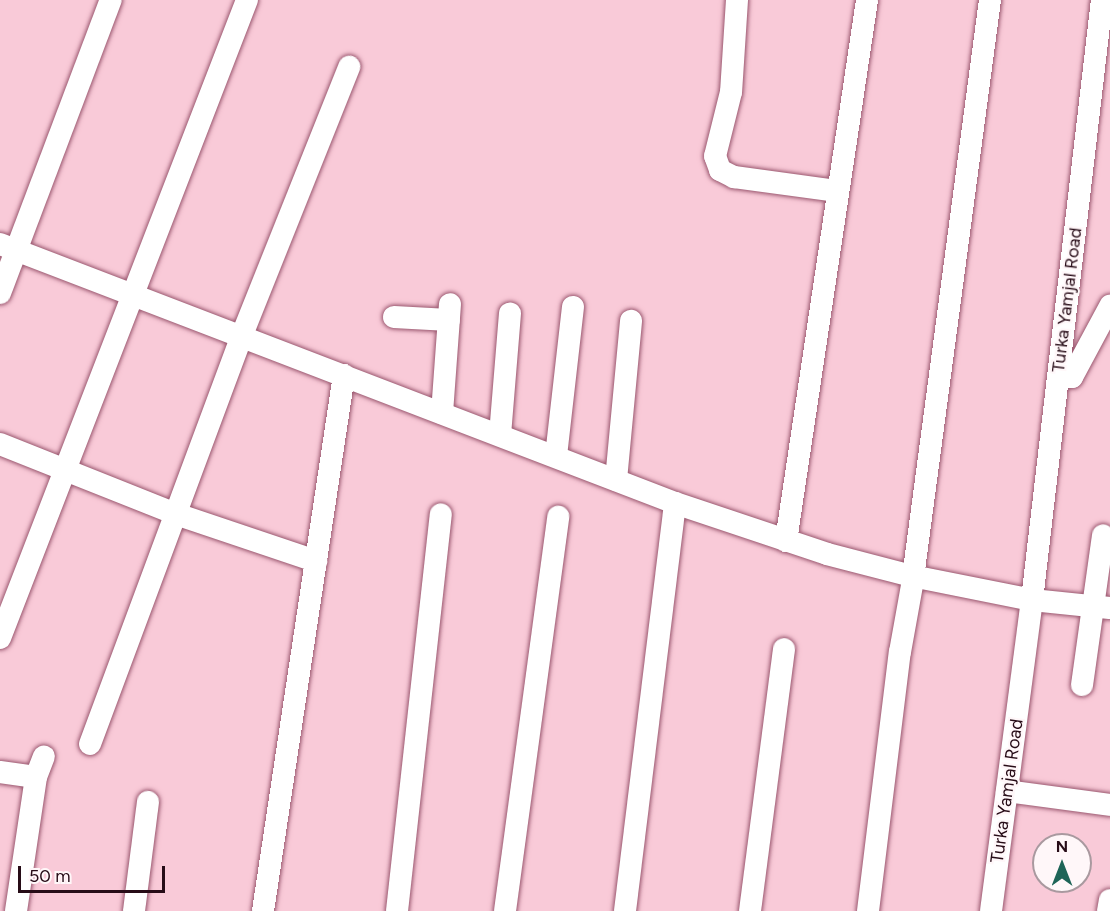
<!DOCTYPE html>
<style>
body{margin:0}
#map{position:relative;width:1110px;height:911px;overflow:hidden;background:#f9cad8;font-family:Figtree,sans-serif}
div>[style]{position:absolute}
.roads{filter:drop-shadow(0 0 2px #9a576f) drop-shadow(0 0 2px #9a576f)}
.street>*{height:22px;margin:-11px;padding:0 11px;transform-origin:11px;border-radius:11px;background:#fff}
span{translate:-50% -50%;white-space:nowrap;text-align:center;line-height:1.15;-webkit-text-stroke:4.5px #fff7f9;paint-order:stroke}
.street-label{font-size:18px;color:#270c17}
.north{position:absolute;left:1032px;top:833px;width:60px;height:60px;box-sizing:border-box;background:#fff7f9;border:2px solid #a9999f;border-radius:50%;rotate:0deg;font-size:16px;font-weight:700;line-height:24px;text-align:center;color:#270c17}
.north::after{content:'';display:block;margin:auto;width:21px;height:27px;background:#1e6457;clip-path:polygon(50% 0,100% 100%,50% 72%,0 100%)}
.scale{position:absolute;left:18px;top:866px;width:147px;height:27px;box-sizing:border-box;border:3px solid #270c17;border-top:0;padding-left:8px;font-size:18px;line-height:21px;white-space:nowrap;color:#270c17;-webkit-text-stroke:4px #fff7f9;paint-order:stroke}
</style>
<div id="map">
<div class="roads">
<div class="street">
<i style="left:737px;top:0;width:92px;rotate:93.7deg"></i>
<i style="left:731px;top:92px;width:66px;rotate:104deg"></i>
<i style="left:715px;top:156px;width:15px;rotate:70deg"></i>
<i style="left:720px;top:170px;width:16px;rotate:27deg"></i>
<i style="left:734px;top:177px;width:103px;rotate:7.8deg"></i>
<i style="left:0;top:244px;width:723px;rotate:20.99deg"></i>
<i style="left:675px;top:503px;width:160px;rotate:18.5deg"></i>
<i style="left:827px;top:554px;width:88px;rotate:14.5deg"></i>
<i style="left:912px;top:576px;width:122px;rotate:11.3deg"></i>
<i style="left:1032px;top:600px;width:78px;rotate:5.9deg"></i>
<i style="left:0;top:293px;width:313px;rotate:-69.3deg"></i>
<i style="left:394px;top:317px;width:55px;rotate:3.1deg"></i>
<i style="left:1058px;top:377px;width:14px"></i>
<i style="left:1072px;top:377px;width:81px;rotate:-61.8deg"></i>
<i style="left:442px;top:413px;width:109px;rotate:-85.8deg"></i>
<i style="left:500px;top:435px;width:122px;rotate:-85.3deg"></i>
<i style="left:0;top:444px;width:189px;rotate:21.7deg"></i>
<i style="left:176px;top:514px;width:148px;rotate:18.6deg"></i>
<i style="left:556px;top:456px;width:150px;rotate:-83.5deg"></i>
<i style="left:616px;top:480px;width:160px;rotate:-84.6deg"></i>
<i style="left:786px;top:541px;width:547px;rotate:-81.48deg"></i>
<i style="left:0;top:638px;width:684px;rotate:-68.84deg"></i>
<i style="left:1082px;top:685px;width:151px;rotate:-82deg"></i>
<i style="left:90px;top:744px;width:436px;rotate:-69.6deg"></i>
<i style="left:242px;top:335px;width:289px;rotate:-68.2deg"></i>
<i style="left:0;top:772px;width:36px;rotate:8deg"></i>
<i style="left:1007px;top:791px;width:104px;rotate:7.7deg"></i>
<i style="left:16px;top:911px;width:135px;rotate:-81.5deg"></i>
<i style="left:36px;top:777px;width:22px;rotate:-69deg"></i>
<i style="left:134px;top:911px;width:110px;rotate:-82.7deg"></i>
<i style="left:263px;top:911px;width:542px;rotate:-81.41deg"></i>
<i style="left:397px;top:911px;width:399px;rotate:-83.7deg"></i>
<i style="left:505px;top:911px;width:398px;rotate:-82.3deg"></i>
<i style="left:625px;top:911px;width:411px;rotate:-83deg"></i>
<i style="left:750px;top:911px;width:264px;rotate:-82.6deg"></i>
<i style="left:868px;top:911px;width:261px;rotate:-83deg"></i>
<i style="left:900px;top:652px;width:68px;rotate:-79.8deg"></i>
<i style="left:912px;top:585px;width:590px;rotate:-82.41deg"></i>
<i style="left:991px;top:911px;width:314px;rotate:-82.5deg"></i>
<i style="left:1032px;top:600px;width:604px;rotate:-83.35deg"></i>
<i style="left:1108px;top:911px;width:11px;rotate:-80deg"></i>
</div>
</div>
<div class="street-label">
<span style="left:1067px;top:300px;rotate:-83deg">Turka Yamjal Road</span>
<span style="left:1007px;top:791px;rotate:-82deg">Turka Yamjal Road</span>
</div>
<div class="north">N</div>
<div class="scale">50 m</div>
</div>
